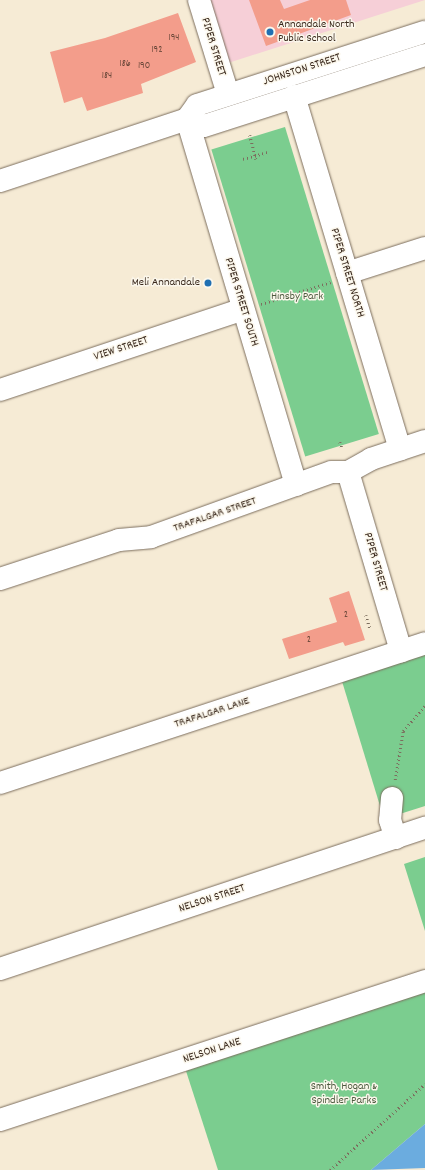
<!DOCTYPE html>
<style>
body{margin:0}
#map{position:relative;width:425px;height:1170px;overflow:hidden;background:#f6ebd5;font-family:Dekko,sans-serif}
div>[style]{position:absolute}
.built>*{inset:0;background:#f6cfd7}
.green>*{inset:0;background:#7bcd8f;transform-origin:0 0}
.water>*{inset:0;background:#6bacdf}
.building>*{inset:0;background:#f39d8b}
.path>*{height:2.5px;margin-top:-1.25px;transform-origin:0;background:repeating-linear-gradient(90deg,#7c6e5e 0 1px,transparent 0 4px)}
.roads{filter:drop-shadow(0 0 1px #7c6e5e) drop-shadow(0 0 1px #7c6e5e)}
.minor>*{height:22px;margin:-11px;padding:0 11px;transform-origin:11px;border-radius:11px;background:#fff}
.major>*{height:22px;margin:-11px;padding:0 11px;transform-origin:11px;border-radius:11px;background:#fff}
.dots>*{width:11px;height:11px;translate:-50% -50%;box-sizing:border-box;border:2px solid #fbf7ec;border-radius:50%}
span{translate:-50% -50%;white-space:nowrap;text-align:center;line-height:1.15;-webkit-text-stroke:3px #fbf7ec;paint-order:stroke}
.number-label{font-size:10px;color:#694739}
.number-label span{-webkit-text-stroke-width:0}
.poi-label{font-size:12px;color:#3b2a1e}
.left{translate:0 -50%;text-align:left}
.right{translate:-100% -50%;text-align:right}
.street-label{font-size:12px;color:#3b2a1e}
.park-label{font-size:12px;color:#4e5b40}
</style>
<div id="map">
<div class="built">
<i style="clip-path:polygon(205px 0,425px 0,225px 64px)"></i>
</div>
<div class="green">
<i style="left:285px;top:127px;width:321px;height:77px;rotate:73deg"></i>
<i style="clip-path:polygon(425px 652px,425px 806px,384px 819px,341px 678px)"></i>
<i style="clip-path:polygon(425px 857px,425px 931px,404px 864px)"></i>
<i style="clip-path:polygon(425px 986px,425px 1124px,371px 1170px,218px 1170px,186px 1071px)"></i>
</div>
<div class="water">
<i style="clip-path:polygon(425px 1124px,425px 1168px,371px 1170px)"></i>
</div>
<div class="building">
<i style="clip-path:polygon(249px 0,280px 0,284px 9px,310px 0,346px 0,351px 15px,266px 46px)"></i>
<i style="clip-path:polygon(178px 13px,196px 62px,141px 84px,143px 93px,87px 111px,82px 97px,64px 103px,50px 52px,105px 38px)"></i>
<i style="clip-path:polygon(349px 591px,365px 640px,345px 646px,343px 642px,289px 659px,282px 639px,337px 622px,329px 598px)"></i>
</div>
<div class="path">
<i style="left:250px;top:135px;width:25px;rotate:76deg"></i>
<i style="left:243px;top:159px;width:26px;rotate:-16deg"></i>
<i style="left:261px;top:304px;width:73px;rotate:-17.4deg"></i>
<i style="left:340px;top:442px;width:6px;rotate:72deg"></i>
<i style="left:366px;top:615px;width:14px;rotate:73deg"></i>
<i style="left:395px;top:780px;width:50px;rotate:-80.7deg"></i>
<i style="left:403px;top:731px;width:33px;rotate:-49deg"></i>
<i style="left:330px;top:1170px;width:128px;rotate:-42.2deg"></i>
</div>
<div class="roads">
<div class="minor">
<i style="left:199px;top:0;width:98px;rotate:72.9deg"></i>
<i style="left:294px;top:96px;width:369px;rotate:73.3deg"></i>
<i style="left:187px;top:119px;width:382px;rotate:73.4deg"></i>
<i style="left:347px;top:273px;width:82px;rotate:-17.8deg"></i>
<i style="left:0;top:390px;width:256px;rotate:-18.4deg"></i>
<i style="left:348px;top:472px;width:187px;rotate:73.5deg"></i>
<i style="left:0;top:579px;width:125px;rotate:-18.1deg"></i>
<i style="left:119px;top:540px;width:32px;rotate:-5deg"></i>
<i style="left:151px;top:537px;width:192px;rotate:-19.8deg"></i>
<i style="left:332px;top:472px;width:16px"></i>
<i style="left:348px;top:472px;width:26px;rotate:-29deg"></i>
<i style="left:371px;top:459px;width:57px;rotate:-18.4deg"></i>
<i style="left:0;top:783px;width:447px;rotate:-18.2deg"></i>
<i style="left:392px;top:798px;width:22px;rotate:95deg"></i>
<i style="left:390px;top:820px;width:19px;rotate:72deg"></i>
<i style="left:0;top:969px;width:448px;rotate:-18.4deg"></i>
<i style="left:0;top:1120px;width:447px;rotate:-18.1deg"></i>
</div>
<div class="major">
<i style="left:187px;top:119px;width:18px;rotate:22deg"></i>
<i style="left:204px;top:126px;width:232px;rotate:-17.8deg"></i>
<i style="left:0;top:181px;width:197px;rotate:-18.3deg"></i>
<i style="left:187px;top:119px;width:17px;rotate:-54deg"></i>
<i style="left:197px;top:105px;width:239px;rotate:-17.8deg"></i>
</div>
</div>
<div class="dots">
<i style="left:270px;top:32px;background:#1f6fb2"></i>
<i style="left:208px;top:283px;background:#1f6fb2"></i>
</div>
<div class="number-label">
<span style="left:174px;top:39px">194</span>
<span style="left:157px;top:51px">192</span>
<span style="left:125px;top:65px">186</span>
<span style="left:144px;top:67px">190</span>
<span style="left:107px;top:77px">184</span>
<span style="left:346px;top:616px">2</span>
<span style="left:309px;top:641px">2</span>
</div>
<div class="poi-label">
<span class="left" style="left:278px;top:32px">Annandale North<br>Public School</span>
<span class="right" style="left:200px;top:283px">Meli Annandale</span>
</div>
<div class="street-label">
<span style="left:213px;top:47px;rotate:73deg">PIPER STREET</span>
<span style="left:302px;top:70px;rotate:-18deg">JOHNSTON STREET</span>
<span style="left:347px;top:273px;rotate:73deg">PIPER STREET NORTH</span>
<span style="left:241px;top:302px;rotate:73deg">PIPER STREET SOUTH</span>
<span style="left:121px;top:349px;rotate:-18deg">VIEW STREET</span>
<span style="left:215px;top:515px;rotate:-19deg">TRAFALGAR STREET</span>
<span style="left:375px;top:562px;rotate:74deg">PIPER STREET</span>
<span style="left:212px;top:713px;rotate:-18deg">TRAFALGAR LANE</span>
<span style="left:212px;top:899px;rotate:-18deg">NELSON STREET</span>
<span style="left:212px;top:1051px;rotate:-18deg">NELSON LANE</span>
</div>
<div class="park-label">
<span style="left:297px;top:297px">Hinsby Park</span>
<span style="left:344px;top:1094px">Smith, Hogan &amp;<br>Spindler Parks</span>
</div>
</div>
